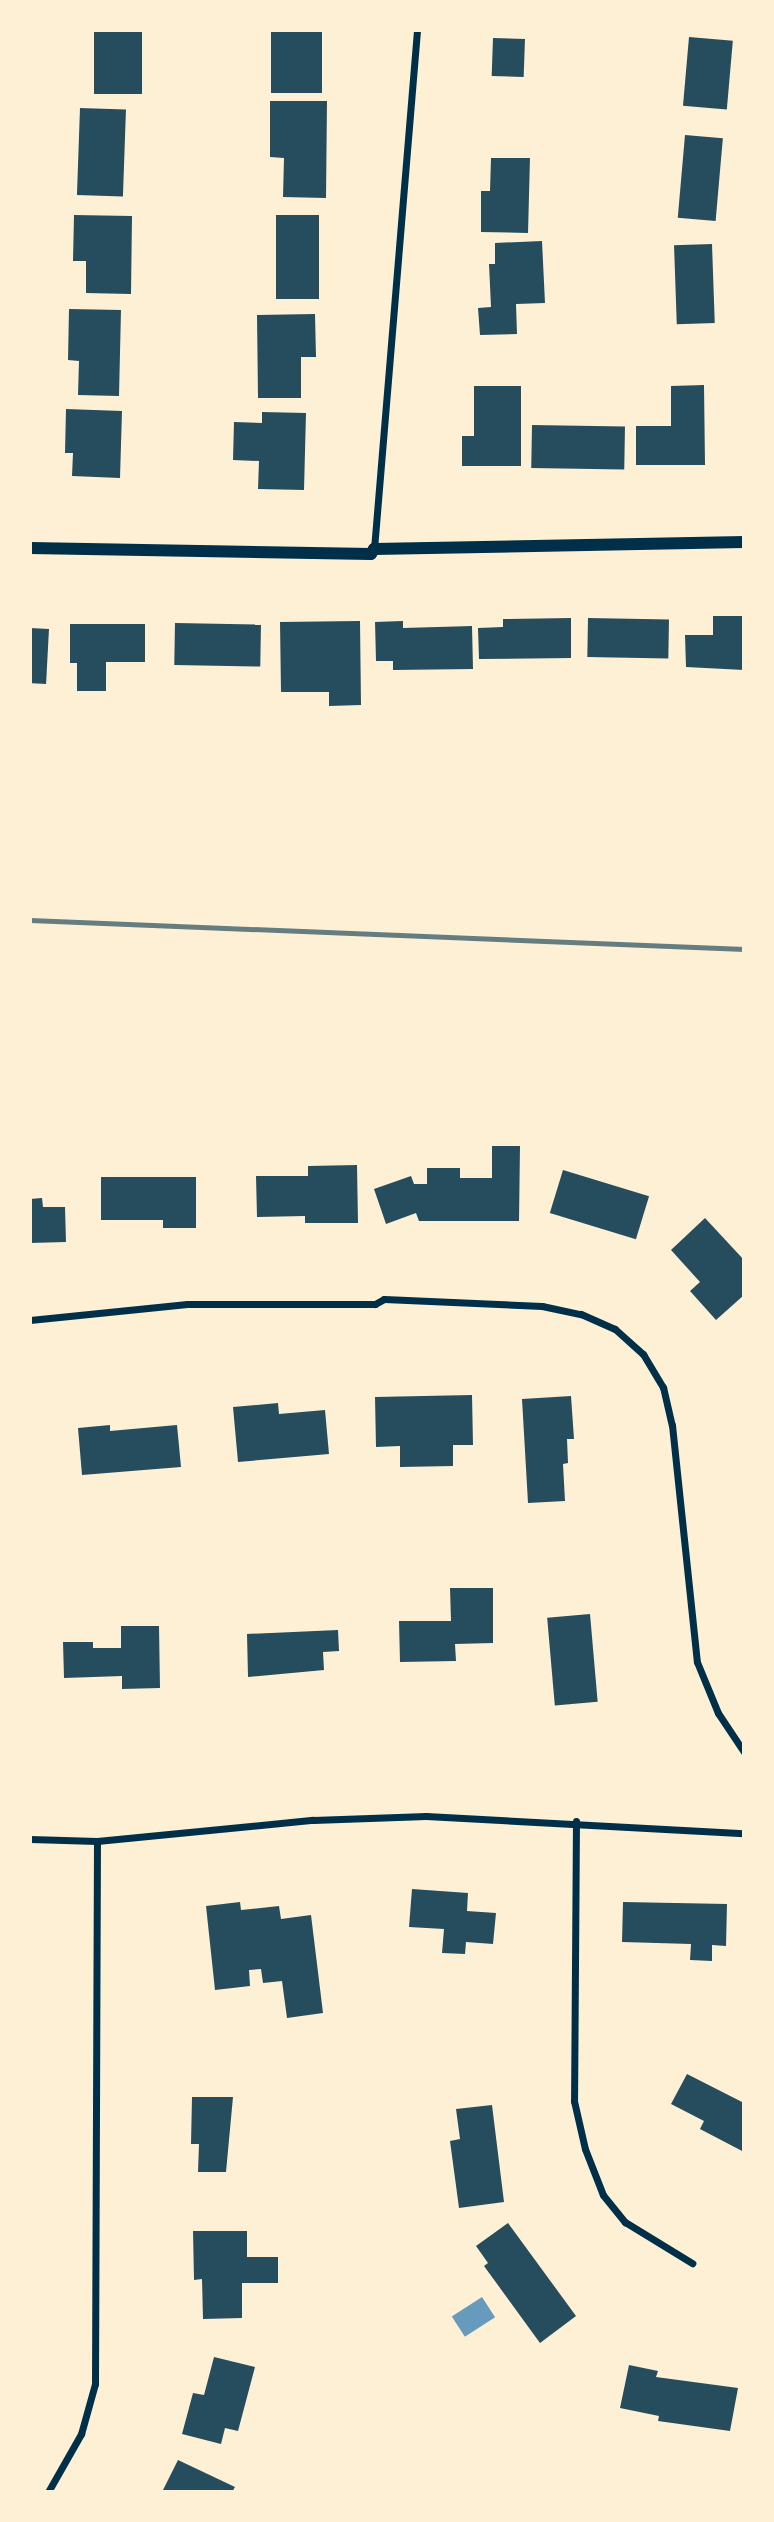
<!DOCTYPE html>
<style>
body{margin:0}
#map{position:relative;width:774px;height:2522px;overflow:hidden;background:#fdf0d5;font-family:Lora,serif}
div>[style]{position:absolute}
.water>*{inset:0;background:#669bbc;transform-origin:0 0}
.building>*{inset:0;background:#264d5e;transform-origin:0 0}
.minor>*{height:7px;margin:-3.5px;padding:0 3.5px;transform-origin:3.5px;border-radius:3.5px;background:#003049}
.tertiary>*{height:12px;margin:-6px;padding:0 6px;transform-origin:6px;border-radius:6px;background:#003049}
.rail>*{height:5px;margin:-2.5px;padding:0 2.5px;transform-origin:2.5px;border-radius:2.5px;background:#657d81}
span{translate:-50% -50%;white-space:nowrap;text-align:center;line-height:1.15;-webkit-text-stroke:6px #fdf0d5;paint-order:stroke}
.frame{position:absolute;inset:0;border:32px solid #fdf0d5;pointer-events:none}
</style>
<div id="map">
<div class="water">
<i style="left:482px;top:2297px;width:24px;height:36px;rotate:57deg"></i>
</div>
<div class="building">
<i style="left:94px;top:30px;width:48px;height:64px"></i>
<i style="left:271px;top:30px;width:51px;height:63px"></i>
<i style="left:689px;top:37px;width:44px;height:69px;rotate:5deg"></i>
<i style="left:493px;top:38px;width:32px;height:38px;rotate:2deg"></i>
<i style="clip-path:polygon(270px 101px,327px 101px,326px 198px,283px 197px,284px 158px,270px 157px)"></i>
<i style="left:80px;top:108px;width:46px;height:87px;rotate:2deg"></i>
<i style="left:685px;top:135px;width:38px;height:83px;rotate:5deg"></i>
<i style="clip-path:polygon(491px 158px,530px 158px,528px 233px,481px 232px,481px 191px,490px 191px)"></i>
<i style="clip-path:polygon(74px 215px,132px 216px,131px 294px,86px 293px,86px 261px,73px 261px)"></i>
<i style="left:276px;top:215px;width:43px;height:84px"></i>
<i style="clip-path:polygon(542px 241px,545px 303px,516px 304px,517px 334px,480px 335px,478px 308px,491px 307px,489px 264px,495px 264px,495px 243px)"></i>
<i style="left:712px;top:244px;width:79px;height:38px;rotate:88deg"></i>
<i style="clip-path:polygon(69px 309px,121px 310px,119px 396px,78px 395px,79px 361px,68px 360px)"></i>
<i style="clip-path:polygon(315px 314px,316px 357px,301px 357px,301px 398px,258px 398px,257px 315px)"></i>
<i style="clip-path:polygon(704px 385px,705px 465px,636px 465px,636px 426px,671px 426px,671px 386px)"></i>
<i style="clip-path:polygon(474px 386px,521px 386px,521px 466px,462px 466px,462px 436px,474px 436px)"></i>
<i style="clip-path:polygon(66px 409px,122px 411px,120px 478px,72px 476px,73px 453px,65px 453px)"></i>
<i style="clip-path:polygon(262px 412px,306px 413px,304px 490px,258px 489px,259px 461px,233px 460px,234px 422px,262px 423px)"></i>
<i style="left:532px;top:425px;width:93px;height:43px;rotate:1deg"></i>
<i style="clip-path:polygon(713px 616px,744px 616px,744px 670px,686px 667px,685px 635px,713px 635px)"></i>
<i style="clip-path:polygon(571px 618px,571px 658px,479px 659px,478px 628px,503px 627px,503px 619px)"></i>
<i style="left:588px;top:618px;width:81px;height:39px;rotate:1deg"></i>
<i style="clip-path:polygon(360px 621px,361px 705px,329px 706px,329px 692px,281px 692px,280px 622px)"></i>
<i style="clip-path:polygon(403px 621px,403px 628px,472px 626px,473px 669px,393px 670px,393px 661px,376px 661px,375px 622px)"></i>
<i style="left:175px;top:623px;width:86px;height:42px;rotate:1deg"></i>
<i style="clip-path:polygon(70px 624px,145px 624px,145px 662px,106px 662px,106px 691px,77px 691px,77px 663px,70px 663px)"></i>
<i style="left:30px;top:628px;width:19px;height:55px;rotate:3deg"></i>
<i style="clip-path:polygon(492px 1146px,520px 1146px,519px 1221px,419px 1221px,416px 1213px,386px 1224px,374px 1189px,411px 1176px,414px 1184px,427px 1184px,427px 1168px,460px 1168px,460px 1178px,492px 1178px)"></i>
<i style="clip-path:polygon(357px 1165px,358px 1223px,305px 1223px,305px 1216px,257px 1217px,256px 1176px,308px 1176px,308px 1166px)"></i>
<i style="left:563px;top:1170px;width:90px;height:45px;rotate:17deg"></i>
<i style="clip-path:polygon(101px 1177px,196px 1177px,196px 1228px,163px 1228px,163px 1220px,101px 1220px)"></i>
<i style="clip-path:polygon(42px 1198px,43px 1207px,65px 1207px,66px 1242px,30px 1243px,30px 1199px)"></i>
<i style="clip-path:polygon(705px 1218px,744px 1260px,744px 1295px,716px 1320px,690px 1291px,700px 1282px,671px 1250px)"></i>
<i style="clip-path:polygon(472px 1395px,473px 1445px,453px 1445px,453px 1466px,400px 1467px,400px 1446px,376px 1447px,375px 1397px)"></i>
<i style="clip-path:polygon(571px 1396px,574px 1439px,567px 1439px,568px 1463px,563px 1464px,565px 1501px,528px 1503px,522px 1399px)"></i>
<i style="clip-path:polygon(278px 1403px,279px 1414px,325px 1410px,329px 1454px,238px 1462px,233px 1407px)"></i>
<i style="clip-path:polygon(110px 1425px,110px 1431px,177px 1425px,181px 1467px,82px 1475px,78px 1428px)"></i>
<i style="clip-path:polygon(450px 1588px,493px 1588px,493px 1643px,455px 1644px,456px 1661px,400px 1662px,399px 1621px,451px 1621px)"></i>
<i style="left:590px;top:1614px;width:88px;height:43px;rotate:85deg"></i>
<i style="clip-path:polygon(121px 1626px,159px 1626px,160px 1688px,122px 1689px,122px 1676px,64px 1678px,63px 1642px,93px 1642px,93px 1648px,121px 1648px)"></i>
<i style="clip-path:polygon(338px 1630px,339px 1651px,323px 1652px,324px 1670px,248px 1677px,247px 1634px)"></i>
<i style="clip-path:polygon(412px 1889px,468px 1893px,467px 1911px,496px 1913px,493px 1944px,466px 1942px,465px 1954px,442px 1953px,444px 1929px,409px 1927px)"></i>
<i style="clip-path:polygon(240px 1902px,241px 1910px,279px 1906px,281px 1919px,311px 1915px,323px 2013px,287px 2018px,282px 1981px,263px 1983px,261px 1969px,249px 1970px,250px 1986px,215px 1990px,206px 1906px)"></i>
<i style="clip-path:polygon(623px 1902px,727px 1904px,726px 1946px,712px 1945px,712px 1961px,690px 1960px,691px 1944px,622px 1942px)"></i>
<i style="clip-path:polygon(687px 2074px,744px 2103px,744px 2152px,700px 2129px,704px 2121px,671px 2104px)"></i>
<i style="clip-path:polygon(192px 2097px,233px 2097px,226px 2172px,198px 2172px,199px 2144px,191px 2144px)"></i>
<i style="clip-path:polygon(492px 2105px,504px 2202px,459px 2208px,450px 2141px,460px 2139px,456px 2109px)"></i>
<i style="clip-path:polygon(508px 2223px,576px 2316px,540px 2343px,484px 2266px,488px 2263px,476px 2246px)"></i>
<i style="clip-path:polygon(193px 2231px,247px 2231px,247px 2257px,278px 2257px,278px 2283px,242px 2283px,242px 2318px,203px 2319px,202px 2279px,194px 2280px)"></i>
<i style="clip-path:polygon(214px 2357px,255px 2367px,238px 2431px,225px 2428px,221px 2444px,182px 2434px,193px 2393px,204px 2395px)"></i>
<i style="clip-path:polygon(629px 2365px,658px 2371px,656px 2377px,738px 2388px,730px 2431px,658px 2421px,659px 2416px,620px 2408px)"></i>
<i style="clip-path:polygon(178px 2460px,235px 2487px,232px 2492px,162px 2492px)"></i>
</div>
<div class="minor">
<i style="left:374px;top:549px;width:521px;rotate:-85.26deg"></i>
<i style="left:30px;top:1320px;width:158px;rotate:-5.8deg"></i>
<i style="left:187px;top:1304px;width:188px"></i>
<i style="left:375px;top:1304px;width:10px;rotate:-29deg"></i>
<i style="left:384px;top:1299px;width:158px;rotate:2.5deg"></i>
<i style="left:542px;top:1306px;width:40px;rotate:12deg"></i>
<i style="left:581px;top:1314px;width:37px;rotate:24deg"></i>
<i style="left:615px;top:1329px;width:38px;rotate:42deg"></i>
<i style="left:643px;top:1354px;width:39px;rotate:59deg"></i>
<i style="left:663px;top:1387px;width:39px;rotate:77deg"></i>
<i style="left:672px;top:1425px;width:238px;rotate:84deg"></i>
<i style="left:697px;top:1662px;width:55px;rotate:67.6deg"></i>
<i style="left:718px;top:1713px;width:47px;rotate:56.3deg"></i>
<i style="left:576px;top:1821px;width:280px;rotate:90.4deg"></i>
<i style="left:574px;top:2101px;width:49px;rotate:77.1deg"></i>
<i style="left:585px;top:2149px;width:49px;rotate:68.6deg"></i>
<i style="left:603px;top:2195px;width:35px;rotate:51deg"></i>
<i style="left:625px;top:2222px;width:79px;rotate:31.5deg"></i>
<i style="left:30px;top:1839px;width:67px;rotate:1.7deg"></i>
<i style="left:97px;top:1841px;width:217px;rotate:-5.6deg"></i>
<i style="left:313px;top:1820px;width:113px;rotate:-2deg"></i>
<i style="left:426px;top:1816px;width:318px;rotate:3.1deg"></i>
<i style="left:48px;top:2492px;width:67px;rotate:-60.4deg"></i>
<i style="left:81px;top:2434px;width:52px;rotate:-74.4deg"></i>
<i style="left:95px;top:2384px;width:543px;rotate:-89.79deg"></i>
</div>
<div class="tertiary">
<i style="left:30px;top:548px;width:341px;rotate:1deg"></i>
<i style="left:371px;top:554px;width:6px;rotate:-59deg"></i>
<i style="left:374px;top:549px;width:370px;rotate:-1.1deg"></i>
</div>
<div class="rail">
<i style="left:30px;top:920px;width:715px;rotate:2.33deg"></i>
</div>
<div class="frame"></div>
</div>
